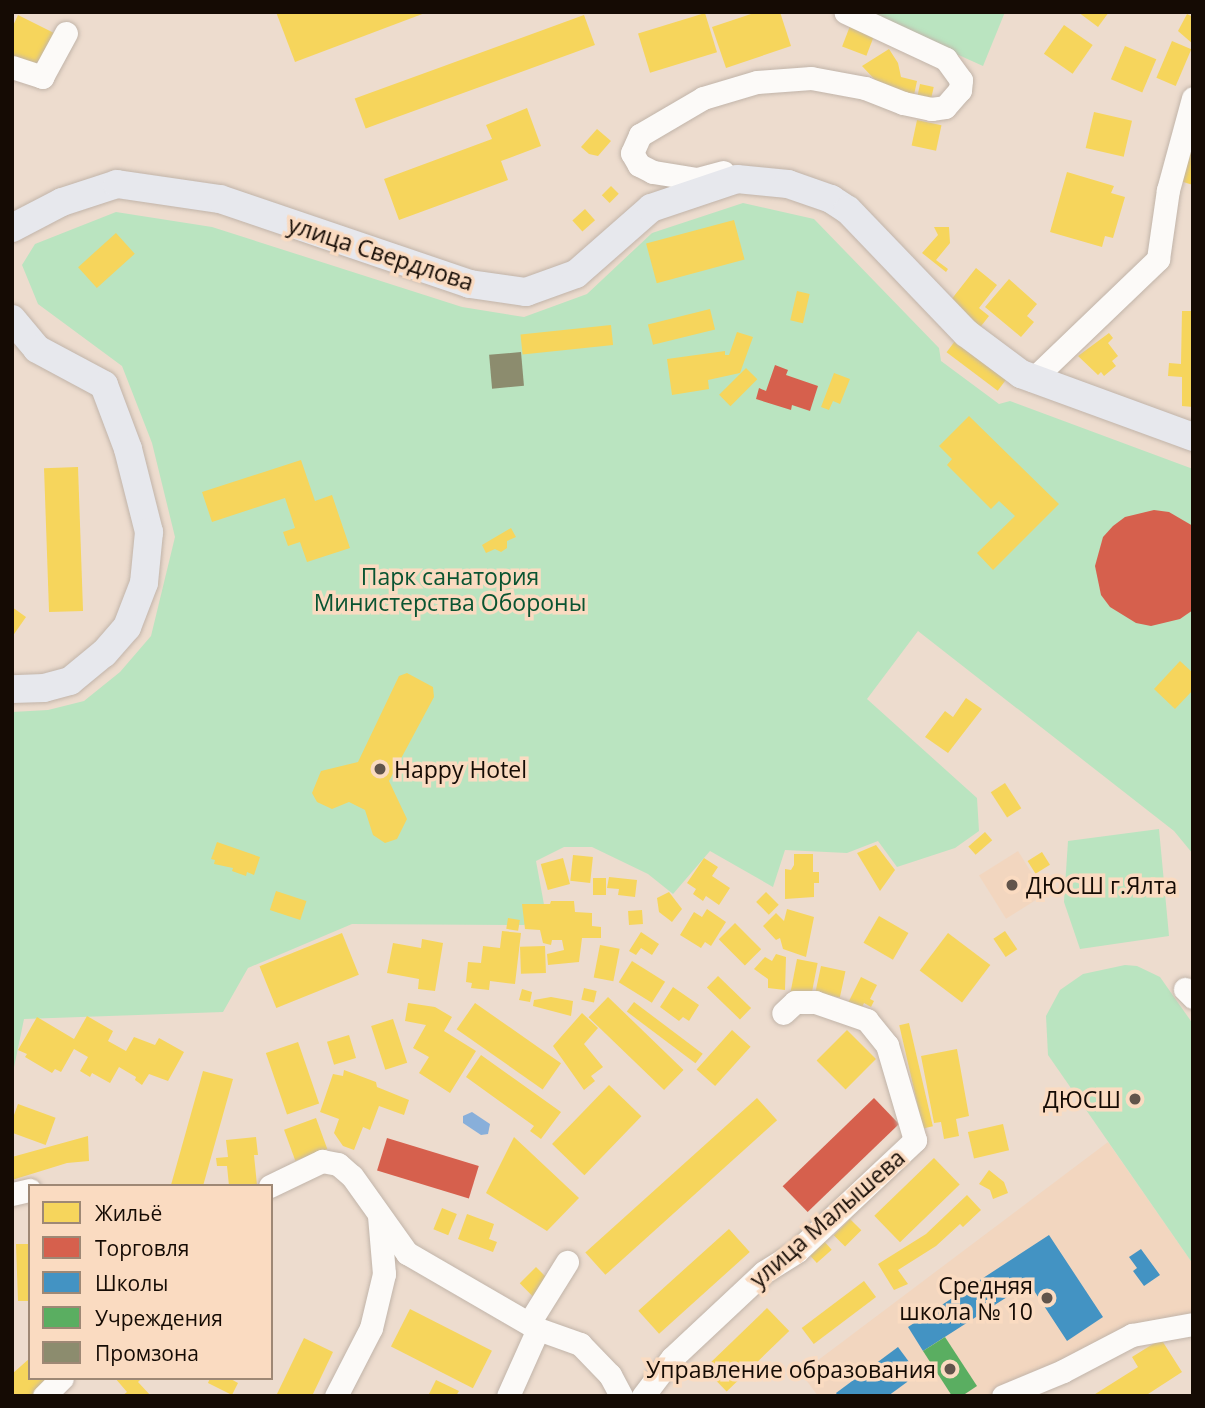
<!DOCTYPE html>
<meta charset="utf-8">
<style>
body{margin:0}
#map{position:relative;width:1205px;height:1408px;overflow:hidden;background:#eddcce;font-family:"Open Sans",sans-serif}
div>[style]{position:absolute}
.built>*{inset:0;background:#f2d6bf;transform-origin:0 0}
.green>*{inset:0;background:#bae4c0}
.water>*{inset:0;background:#88afda}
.homes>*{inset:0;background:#f6d55c;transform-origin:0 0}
.shops>*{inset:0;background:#d6604d;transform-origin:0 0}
.schools>*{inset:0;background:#4393c3}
.public>*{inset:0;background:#5aae61}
.industry>*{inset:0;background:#8c8c6e;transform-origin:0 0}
.roads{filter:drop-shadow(0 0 2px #c1b4a9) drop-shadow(0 0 2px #c1b4a9)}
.minor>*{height:23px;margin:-11.5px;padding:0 11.5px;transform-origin:11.5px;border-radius:11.5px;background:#fcfaf8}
.major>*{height:28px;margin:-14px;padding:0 14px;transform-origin:14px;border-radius:14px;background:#e7e8ed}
.dots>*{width:19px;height:19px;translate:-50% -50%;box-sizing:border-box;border:4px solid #fadbc1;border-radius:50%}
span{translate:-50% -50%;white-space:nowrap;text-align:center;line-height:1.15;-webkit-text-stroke:7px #fadbc1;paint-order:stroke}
.street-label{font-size:23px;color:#150b04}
.park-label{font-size:23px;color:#095431}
.poi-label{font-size:23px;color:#150b04}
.left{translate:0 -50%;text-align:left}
.right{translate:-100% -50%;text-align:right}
.frame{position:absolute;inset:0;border:14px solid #150b04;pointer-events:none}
.legend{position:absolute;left:28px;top:1184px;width:245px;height:196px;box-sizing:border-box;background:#fadbc1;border:2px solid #9e8875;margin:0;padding:9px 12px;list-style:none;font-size:21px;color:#150b04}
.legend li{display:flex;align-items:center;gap:14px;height:35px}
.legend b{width:35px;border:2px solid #9e8875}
</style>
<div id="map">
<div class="built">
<i style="left:1018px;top:851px;width:51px;height:46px;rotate:58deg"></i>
<i style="clip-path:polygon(1108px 1142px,1193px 1264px,1193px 1333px,1151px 1336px,1098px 1366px,1029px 1396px,818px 1396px,801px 1373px)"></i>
</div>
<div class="green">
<i style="clip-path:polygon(863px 12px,1005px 12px,983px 66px)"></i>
<i style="clip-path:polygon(743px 203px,814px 219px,939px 348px,941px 361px,999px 404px,1010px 401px,1193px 469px,1193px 854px,1174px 831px,918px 631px,867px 699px,977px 798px,979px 831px,955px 848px,897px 867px,878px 841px,847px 853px,785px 850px,773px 887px,710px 851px,673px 894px,648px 874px,592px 847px,564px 847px,536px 861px,545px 910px,524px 925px,352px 924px,248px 968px,223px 1012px,24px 1019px,12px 1077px,12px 712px,48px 710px,84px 701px,120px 672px,151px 636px,175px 537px,152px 443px,122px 366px,38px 304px,22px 265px,35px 244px,116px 212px,212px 227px,462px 307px,524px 317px,587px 294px,652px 233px)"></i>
<i style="clip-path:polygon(1159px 829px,1169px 936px,1080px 949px,1064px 902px,1068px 841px)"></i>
<i style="clip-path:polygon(1125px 965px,1137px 966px,1160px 977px,1193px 1024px,1193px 1264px,1048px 1055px,1046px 1016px,1060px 990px,1083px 974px)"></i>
</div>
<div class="water">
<i style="clip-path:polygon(472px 1112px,490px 1124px,488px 1134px,481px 1135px,463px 1123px,463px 1116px)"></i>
</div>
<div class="homes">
<i style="clip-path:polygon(276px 12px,425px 12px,425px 13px,295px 62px)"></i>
<i style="clip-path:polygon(757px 12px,780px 12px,791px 46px,726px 68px,712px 27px)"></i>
<i style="clip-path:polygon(1078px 12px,1109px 12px,1098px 27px)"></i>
<i style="left:705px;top:13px;width:41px;height:70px;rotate:73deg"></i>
<i style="clip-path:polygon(1187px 14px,1193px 17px,1193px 44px,1178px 31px)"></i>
<i style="clip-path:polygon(18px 15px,56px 34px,39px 70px,12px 58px,12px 28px)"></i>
<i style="left:584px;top:15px;width:32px;height:244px;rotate:70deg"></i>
<i style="left:1064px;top:25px;width:35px;height:35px;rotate:35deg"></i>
<i style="left:850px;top:26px;width:26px;height:22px;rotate:21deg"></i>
<i style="left:1172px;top:41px;width:21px;height:40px;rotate:23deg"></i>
<i style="left:1125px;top:46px;width:34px;height:36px;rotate:23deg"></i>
<i style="clip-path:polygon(889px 49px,898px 63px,901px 77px,917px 81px,914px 95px,878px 83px,862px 66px)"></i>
<i style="left:920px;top:84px;width:14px;height:14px;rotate:12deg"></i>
<i style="clip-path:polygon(527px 108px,541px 146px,501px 161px,508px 180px,399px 220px,384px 179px,492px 139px,486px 125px)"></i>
<i style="left:1094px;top:112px;width:39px;height:37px;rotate:13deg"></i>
<i style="left:917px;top:120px;width:25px;height:26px;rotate:12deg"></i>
<i style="clip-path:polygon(597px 129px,611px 141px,598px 156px,589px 154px,581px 147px)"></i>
<i style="clip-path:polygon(1193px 142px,1193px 185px,1180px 181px)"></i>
<i style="clip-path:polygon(1067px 172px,1114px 186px,1111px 193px,1125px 197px,1113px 238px,1105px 236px,1102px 247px,1050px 232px)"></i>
<i style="left:611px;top:186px;width:11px;height:13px;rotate:45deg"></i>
<i style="left:585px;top:209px;width:15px;height:17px;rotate:48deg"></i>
<i style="left:734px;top:220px;width:41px;height:91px;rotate:75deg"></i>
<i style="clip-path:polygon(934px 227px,949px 227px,950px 243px,936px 260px,948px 269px,946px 272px,922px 253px,938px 235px)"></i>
<i style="left:116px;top:233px;width:28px;height:51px;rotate:48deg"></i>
<i style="clip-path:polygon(976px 268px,997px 285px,979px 308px,989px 316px,978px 330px,947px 305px)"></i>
<i style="clip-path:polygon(1009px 279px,1037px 304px,1027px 316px,1034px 322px,1021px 337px,985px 307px)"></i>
<i style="left:797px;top:291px;width:13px;height:30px;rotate:13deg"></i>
<i style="left:710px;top:309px;width:21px;height:64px;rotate:76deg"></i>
<i style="clip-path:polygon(1182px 311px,1193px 311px,1193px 407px,1182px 406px,1182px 377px,1168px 376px,1169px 363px,1181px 364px)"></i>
<i style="left:611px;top:325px;width:20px;height:91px;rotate:84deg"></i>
<i style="clip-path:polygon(737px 332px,753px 337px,740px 373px,708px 380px,709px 389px,672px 395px,667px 359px,725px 351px,725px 355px,729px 355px)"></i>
<i style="clip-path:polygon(1109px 333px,1113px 338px,1108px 343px,1118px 356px,1112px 361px,1116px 366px,1104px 376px,1101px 372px,1098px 375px,1078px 356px)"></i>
<i style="left:958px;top:337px;width:64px;height:19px;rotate:37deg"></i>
<i style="left:746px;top:368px;width:16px;height:38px;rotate:45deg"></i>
<i style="clip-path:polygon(834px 373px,850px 379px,840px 404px,833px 401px,829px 410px,821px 407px)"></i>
<i style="clip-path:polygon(969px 416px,1059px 504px,993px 570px,977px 553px,1015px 516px,999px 501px,991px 509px,947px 465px,952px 459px,939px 446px)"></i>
<i style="clip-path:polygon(301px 460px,315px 501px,332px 495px,350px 548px,307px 562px,300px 542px,288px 546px,283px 532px,295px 528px,285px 498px,212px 522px,202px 492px)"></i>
<i style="left:78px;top:467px;width:144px;height:34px;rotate:88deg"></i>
<i style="clip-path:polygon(511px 528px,516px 537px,507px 541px,507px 548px,501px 552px,495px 549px,486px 553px,482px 545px)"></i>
<i style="clip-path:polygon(12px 607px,26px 617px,12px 637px)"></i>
<i style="clip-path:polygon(1180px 661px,1193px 673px,1193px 690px,1175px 709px,1154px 689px)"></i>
<i style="clip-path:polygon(407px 673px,433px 687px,434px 697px,389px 781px,407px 819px,397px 839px,385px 843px,373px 835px,365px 810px,349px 802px,332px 809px,317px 802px,312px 793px,321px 771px,358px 762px,399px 676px)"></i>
<i style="clip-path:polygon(966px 698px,982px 709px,948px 753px,925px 737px,945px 711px,953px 717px)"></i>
<i style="left:1005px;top:783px;width:30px;height:17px;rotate:57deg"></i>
<i style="left:985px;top:832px;width:11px;height:22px;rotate:49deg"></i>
<i style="clip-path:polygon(217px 842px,260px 857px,254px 875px,247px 872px,246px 876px,232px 871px,233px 868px,214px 864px,215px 860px,211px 859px)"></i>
<i style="clip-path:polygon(876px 845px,895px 870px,880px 891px,857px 853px)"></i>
<i style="left:1042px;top:852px;width:15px;height:17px;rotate:58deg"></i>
<i style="clip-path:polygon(794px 854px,813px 854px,813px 872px,819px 872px,819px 883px,814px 883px,814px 897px,785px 899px,785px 869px,791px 870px,794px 865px)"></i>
<i style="left:573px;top:855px;width:20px;height:26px;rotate:6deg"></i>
<i style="left:563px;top:858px;width:27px;height:23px;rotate:75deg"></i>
<i style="clip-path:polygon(704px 858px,718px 867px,712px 876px,730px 888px,719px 905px,706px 896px,703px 901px,693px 894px,696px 889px,687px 883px)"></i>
<i style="clip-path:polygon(609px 877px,637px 880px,635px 897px,618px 895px,619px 889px,607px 888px)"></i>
<i style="left:593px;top:878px;width:13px;height:17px"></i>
<i style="left:276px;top:891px;width:32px;height:20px;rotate:18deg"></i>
<i style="clip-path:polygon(669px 892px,682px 909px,672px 922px,659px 912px,657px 898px)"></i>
<i style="left:766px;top:892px;width:18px;height:14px;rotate:45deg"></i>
<i style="clip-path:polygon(551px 901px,574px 901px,575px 912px,592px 913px,592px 926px,601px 927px,601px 938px,582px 938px,579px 962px,548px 965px,547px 954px,564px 950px,562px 940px,552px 940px,551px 945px,543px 943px,540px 930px,525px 929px,522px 904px,550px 904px)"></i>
<i style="clip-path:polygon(707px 909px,726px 922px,711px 946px,705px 942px,701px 948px,680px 935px,694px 912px,702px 917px)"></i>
<i style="clip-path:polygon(787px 909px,814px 917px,806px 957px,783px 949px,780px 938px,776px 940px,763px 926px,776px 913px,784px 921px)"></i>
<i style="left:642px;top:910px;width:14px;height:14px;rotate:86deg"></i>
<i style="left:879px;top:916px;width:34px;height:31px;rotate:30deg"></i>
<i style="left:508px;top:918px;width:12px;height:11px;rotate:9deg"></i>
<i style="left:735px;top:923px;width:37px;height:23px;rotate:45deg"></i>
<i style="clip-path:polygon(502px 931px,521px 933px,515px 984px,490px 981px,489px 990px,471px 988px,472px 983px,466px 982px,468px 962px,481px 963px,483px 946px,500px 948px)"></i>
<i style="left:1005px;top:931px;width:22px;height:14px;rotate:56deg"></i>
<i style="clip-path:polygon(641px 932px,659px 944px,652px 955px,641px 948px,636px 955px,629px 951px)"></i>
<i style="left:342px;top:933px;width:45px;height:89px;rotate:68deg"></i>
<i style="left:948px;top:933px;width:53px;height:47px;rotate:37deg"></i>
<i style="clip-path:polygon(422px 939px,443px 943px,435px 991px,418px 989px,419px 979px,387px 973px,393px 943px,421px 948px)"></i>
<i style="left:600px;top:945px;width:20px;height:33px;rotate:11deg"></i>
<i style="left:545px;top:946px;width:27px;height:25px;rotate:88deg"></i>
<i style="clip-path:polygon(776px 954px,786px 957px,785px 990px,768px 988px,768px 979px,754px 969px,765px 957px,772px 961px)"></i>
<i style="left:797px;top:959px;width:21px;height:35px;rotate:11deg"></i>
<i style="left:632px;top:961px;width:39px;height:25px;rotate:32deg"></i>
<i style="left:821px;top:966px;width:25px;height:27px;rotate:12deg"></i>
<i style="left:718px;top:976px;width:46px;height:16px;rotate:44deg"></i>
<i style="clip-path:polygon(861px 977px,877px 985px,870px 999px,874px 1001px,871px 1007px,864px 1003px,861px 1009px,848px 1003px)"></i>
<i style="clip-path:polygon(673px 987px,699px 1005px,689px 1021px,683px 1017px,679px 1021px,660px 1007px)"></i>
<i style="left:584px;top:988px;width:13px;height:12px;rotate:13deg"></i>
<i style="clip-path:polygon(522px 989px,532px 992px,530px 1002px,519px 1000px)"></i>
<i style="clip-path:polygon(551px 997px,573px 1001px,571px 1016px,533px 1006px,534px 1000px)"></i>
<i style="left:608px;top:997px;width:105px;height:28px;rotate:44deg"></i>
<i style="left:634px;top:1002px;width:86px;height:12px;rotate:37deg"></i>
<i style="clip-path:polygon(408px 1003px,435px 1007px,452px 1017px,444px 1031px,476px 1051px,450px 1093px,419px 1073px,429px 1057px,413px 1048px,426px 1025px,405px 1021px)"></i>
<i style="left:475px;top:1003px;width:105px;height:32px;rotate:35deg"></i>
<i style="clip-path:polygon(582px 1013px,598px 1028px,584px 1044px,603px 1067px,591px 1076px,595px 1081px,584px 1090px,553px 1046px)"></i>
<i style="clip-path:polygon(87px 1016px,113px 1031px,108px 1041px,126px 1051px,134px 1037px,155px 1045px,159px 1038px,184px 1052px,168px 1081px,149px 1074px,142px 1085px,135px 1080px,136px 1077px,119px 1067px,110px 1083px,92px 1073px,90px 1077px,80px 1071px,88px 1057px,74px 1049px,61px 1072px,55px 1069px,52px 1073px,25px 1057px,27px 1054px,18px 1050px,37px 1017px,74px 1039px)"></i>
<i style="left:393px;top:1019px;width:46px;height:23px;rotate:72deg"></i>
<i style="left:909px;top:1023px;width:106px;height:10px;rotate:77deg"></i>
<i style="left:732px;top:1030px;width:25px;height:53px;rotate:42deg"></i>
<i style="left:847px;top:1030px;width:41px;height:43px;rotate:45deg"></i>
<i style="left:349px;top:1035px;width:24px;height:23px;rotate:73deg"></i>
<i style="left:298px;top:1042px;width:65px;height:34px;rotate:71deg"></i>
<i style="clip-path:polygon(957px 1049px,969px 1116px,956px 1119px,959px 1136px,944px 1139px,941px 1122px,934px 1123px,921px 1056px)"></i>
<i style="clip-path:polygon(481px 1055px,561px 1112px,541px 1139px,530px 1131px,534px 1126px,466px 1077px)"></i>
<i style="clip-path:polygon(344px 1070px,376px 1082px,377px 1087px,409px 1100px,404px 1115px,379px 1106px,370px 1130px,363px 1127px,354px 1150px,343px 1146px,334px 1133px,339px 1119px,320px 1112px,333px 1074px,343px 1076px)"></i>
<i style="clip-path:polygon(203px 1071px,233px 1079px,203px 1186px,175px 1186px,171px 1185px)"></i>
<i style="left:609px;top:1085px;width:45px;height:82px;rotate:44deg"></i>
<i style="left:757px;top:1098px;width:30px;height:231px;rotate:48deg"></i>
<i style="left:18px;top:1104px;width:40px;height:29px;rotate:20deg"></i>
<i style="left:316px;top:1118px;width:33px;height:34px;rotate:70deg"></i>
<i style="left:1003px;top:1124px;width:27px;height:36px;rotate:77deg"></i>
<i style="clip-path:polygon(88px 1136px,89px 1161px,67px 1163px,12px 1180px,12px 1157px)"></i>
<i style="clip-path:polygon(256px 1137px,258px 1155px,254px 1155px,257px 1185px,229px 1186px,227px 1166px,217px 1166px,216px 1158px,228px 1157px,226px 1140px)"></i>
<i style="clip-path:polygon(514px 1137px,579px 1198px,547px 1231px,486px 1193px)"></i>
<i style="left:934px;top:1158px;width:37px;height:83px;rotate:46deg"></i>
<i style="clip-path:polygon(989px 1170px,1004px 1182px,1008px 1193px,993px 1199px,990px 1190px,979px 1184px)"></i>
<i style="clip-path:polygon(967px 1195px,981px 1210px,963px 1227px,960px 1224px,936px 1246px,898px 1270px,908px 1284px,894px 1290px,878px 1264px,926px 1234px)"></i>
<i style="left:442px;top:1208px;width:16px;height:23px;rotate:22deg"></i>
<i style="clip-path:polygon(467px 1214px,494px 1224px,489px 1239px,497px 1242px,493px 1252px,458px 1239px)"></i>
<i style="left:850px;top:1219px;width:16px;height:23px;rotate:45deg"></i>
<i style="left:729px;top:1229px;width:31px;height:122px;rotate:48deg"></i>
<i style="left:823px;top:1240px;width:13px;height:20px;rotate:48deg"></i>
<i style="clip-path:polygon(16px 1244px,30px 1244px,30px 1301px,18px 1301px)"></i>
<i style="left:536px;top:1267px;width:20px;height:23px;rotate:45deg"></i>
<i style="left:864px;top:1281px;width:20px;height:78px;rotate:53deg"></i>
<i style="left:767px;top:1308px;width:32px;height:87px;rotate:46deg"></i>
<i style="left:410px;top:1309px;width:92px;height:42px;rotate:27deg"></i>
<i style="clip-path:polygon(304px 1338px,333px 1352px,312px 1396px,276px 1396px)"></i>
<i style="clip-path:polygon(1161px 1339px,1182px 1372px,1145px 1396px,1092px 1396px,1138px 1367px,1132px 1357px)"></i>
<i style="clip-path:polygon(30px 1358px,30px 1378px,53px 1378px,35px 1396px,12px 1396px,12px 1374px)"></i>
<i style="clip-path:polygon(115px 1378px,142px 1378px,138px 1382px,151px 1396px,122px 1396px,127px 1392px)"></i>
<i style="clip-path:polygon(210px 1378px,229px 1378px,238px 1383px,232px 1395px,208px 1383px)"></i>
<i style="clip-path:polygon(436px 1380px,459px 1391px,456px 1396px,428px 1396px)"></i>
</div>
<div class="shops">
<i style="clip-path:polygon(775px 365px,788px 370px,786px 375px,818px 386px,810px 411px,792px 405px,791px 410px,756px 399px,759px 388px,766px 391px)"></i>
<i style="clip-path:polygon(1154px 510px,1169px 512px,1193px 526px,1193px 610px,1180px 619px,1151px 626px,1136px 623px,1110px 607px,1101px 595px,1095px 566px,1103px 537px,1113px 526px,1125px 517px)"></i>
<i style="left:874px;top:1098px;width:36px;height:127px;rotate:46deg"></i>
<i style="left:387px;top:1138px;width:96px;height:34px;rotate:17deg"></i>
</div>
<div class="schools">
<i style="clip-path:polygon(1049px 1235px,1103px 1317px,1067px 1341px,1029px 1283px,923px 1351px,908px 1327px)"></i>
<i style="clip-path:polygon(1141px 1249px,1160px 1275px,1144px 1286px,1133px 1271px,1137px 1268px,1129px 1257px)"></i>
<i style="clip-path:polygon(898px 1347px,918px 1374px,888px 1396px,838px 1396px,836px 1393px)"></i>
</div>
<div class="public">
<i style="clip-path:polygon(945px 1337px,977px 1386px,962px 1396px,952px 1396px,923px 1351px)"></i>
</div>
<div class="industry">
<i style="left:521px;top:352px;width:34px;height:32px;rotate:85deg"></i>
</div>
<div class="roads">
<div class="minor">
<i style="left:12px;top:67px;width:32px;rotate:18deg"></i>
<i style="left:42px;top:77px;width:50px;rotate:-61.4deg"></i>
<i style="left:723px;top:172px;width:27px;rotate:165deg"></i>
<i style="left:697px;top:179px;width:45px;rotate:-171deg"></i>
<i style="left:653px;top:172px;width:16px;rotate:-153deg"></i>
<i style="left:639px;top:165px;width:14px;rotate:-120deg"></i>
<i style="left:632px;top:153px;width:20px;rotate:-66deg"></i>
<i style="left:640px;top:135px;width:73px;rotate:-30.4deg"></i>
<i style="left:703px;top:98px;width:56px;rotate:-16.5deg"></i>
<i style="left:757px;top:82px;width:54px;rotate:-4.2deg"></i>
<i style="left:811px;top:78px;width:55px;rotate:10.5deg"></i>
<i style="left:865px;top:88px;width:41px;rotate:21.5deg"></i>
<i style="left:903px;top:103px;width:29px;rotate:12deg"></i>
<i style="left:931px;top:109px;width:14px;rotate:-8deg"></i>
<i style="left:945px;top:107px;width:23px;rotate:-49deg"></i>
<i style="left:960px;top:90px;width:10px;rotate:-84deg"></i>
<i style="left:961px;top:80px;width:26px;rotate:-126deg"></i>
<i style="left:946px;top:59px;width:111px;rotate:-155deg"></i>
<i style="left:1032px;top:380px;width:175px;rotate:-43.8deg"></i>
<i style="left:1158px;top:259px;width:70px;rotate:-81.8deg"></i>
<i style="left:1168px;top:190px;width:95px;rotate:-74.8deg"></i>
<i style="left:1185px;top:989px;width:11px;rotate:45deg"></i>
<i style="left:270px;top:1186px;width:58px;rotate:-25.7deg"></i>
<i style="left:322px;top:1161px;width:16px;rotate:11deg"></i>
<i style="left:338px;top:1164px;width:18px;rotate:41deg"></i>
<i style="left:352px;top:1176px;width:95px;rotate:54.5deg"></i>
<i style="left:407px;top:1253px;width:151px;rotate:30.1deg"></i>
<i style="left:538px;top:1329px;width:45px;rotate:19.7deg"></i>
<i style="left:580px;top:1344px;width:43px;rotate:45.9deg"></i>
<i style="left:610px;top:1375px;width:24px;rotate:62deg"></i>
<i style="left:12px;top:1194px;width:18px;rotate:-13deg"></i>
<i style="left:529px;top:1323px;width:72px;rotate:-58.1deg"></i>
<i style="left:44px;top:1396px;width:25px;rotate:-45deg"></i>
<i style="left:336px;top:1396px;width:76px;rotate:-62.8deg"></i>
<i style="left:371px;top:1328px;width:56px;rotate:-76.5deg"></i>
<i style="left:384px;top:1274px;width:58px;rotate:-94.9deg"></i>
<i style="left:508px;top:1396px;width:73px;rotate:-65.9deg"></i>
<i style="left:643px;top:1396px;width:48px;rotate:-52.7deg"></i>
<i style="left:672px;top:1358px;width:126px;rotate:-43.1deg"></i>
<i style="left:764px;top:1272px;width:39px;rotate:-32deg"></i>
<i style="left:797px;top:1251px;width:162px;rotate:-43.2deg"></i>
<i style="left:915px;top:1140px;width:99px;rotate:-106.4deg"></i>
<i style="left:887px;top:1045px;width:32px;rotate:-129deg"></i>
<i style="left:867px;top:1020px;width:55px;rotate:-160.9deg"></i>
<i style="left:815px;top:1002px;width:20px;rotate:180deg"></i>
<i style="left:795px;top:1002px;width:16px;rotate:137deg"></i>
<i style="left:1003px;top:1396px;width:65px;rotate:-22.6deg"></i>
<i style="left:1063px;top:1371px;width:78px;rotate:-27.6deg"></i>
<i style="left:1132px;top:1335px;width:62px;rotate:-10.2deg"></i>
</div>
<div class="major">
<i style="left:12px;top:228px;width:56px;rotate:-27.5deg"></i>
<i style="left:62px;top:202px;width:58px;rotate:-18.1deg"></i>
<i style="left:117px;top:184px;width:104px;rotate:8.3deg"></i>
<i style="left:220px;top:199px;width:264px;rotate:18.8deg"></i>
<i style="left:470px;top:284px;width:57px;rotate:8.1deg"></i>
<i style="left:526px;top:292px;width:53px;rotate:-19.8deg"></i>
<i style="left:576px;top:274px;width:100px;rotate:-41.3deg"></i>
<i style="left:651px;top:208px;width:91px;rotate:-18.6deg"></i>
<i style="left:737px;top:179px;width:51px;rotate:5.6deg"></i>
<i style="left:788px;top:184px;width:46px;rotate:19.2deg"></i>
<i style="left:831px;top:199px;width:20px;rotate:33deg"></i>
<i style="left:848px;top:210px;width:170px;rotate:46.2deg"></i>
<i style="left:966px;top:333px;width:69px;rotate:36.7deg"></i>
<i style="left:1021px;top:374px;width:183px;rotate:20.1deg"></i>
<i style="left:12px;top:319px;width:39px;rotate:50deg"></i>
<i style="left:37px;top:349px;width:76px;rotate:28.2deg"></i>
<i style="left:104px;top:385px;width:68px;rotate:69.4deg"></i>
<i style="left:128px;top:449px;width:86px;rotate:75.8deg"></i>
<i style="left:149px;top:532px;width:51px;rotate:95.6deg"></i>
<i style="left:144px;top:583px;width:47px;rotate:111.1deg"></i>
<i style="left:127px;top:627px;width:35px;rotate:131deg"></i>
<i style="left:104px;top:653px;width:44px;rotate:140.5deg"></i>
<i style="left:70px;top:681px;width:27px;rotate:165deg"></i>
<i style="left:44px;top:688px;width:32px;rotate:178deg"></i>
</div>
</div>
<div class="dots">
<i style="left:380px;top:769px;background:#61544b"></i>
<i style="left:1012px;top:885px;background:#61544b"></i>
<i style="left:1135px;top:1099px;background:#61544b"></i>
<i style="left:1047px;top:1298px;background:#61544b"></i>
<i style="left:950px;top:1369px;background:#61544b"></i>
</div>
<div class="street-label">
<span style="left:381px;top:253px;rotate:18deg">улица Свердлова</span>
<span style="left:827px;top:1218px;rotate:-41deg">улица Малышева</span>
</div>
<div class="park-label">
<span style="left:450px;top:589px">Парк санатория<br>Министерства Обороны</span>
</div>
<div class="poi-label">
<span class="left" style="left:394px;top:769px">Happy Hotel</span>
<span class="left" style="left:1026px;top:885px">ДЮСШ г.Ялта</span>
<span class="right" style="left:1121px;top:1099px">ДЮСШ</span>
<span class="right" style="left:1033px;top:1298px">Средняя<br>школа № 10</span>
<span class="right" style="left:936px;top:1369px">Управление образования</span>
</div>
<div class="frame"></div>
<ul class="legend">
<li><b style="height:19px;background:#f6d55c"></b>Жильё</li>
<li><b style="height:19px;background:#d6604d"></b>Торговля</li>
<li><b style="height:19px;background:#4393c3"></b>Школы</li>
<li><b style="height:19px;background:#5aae61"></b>Учреждения</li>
<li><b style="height:19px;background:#8c8c6e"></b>Промзона</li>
</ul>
</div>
